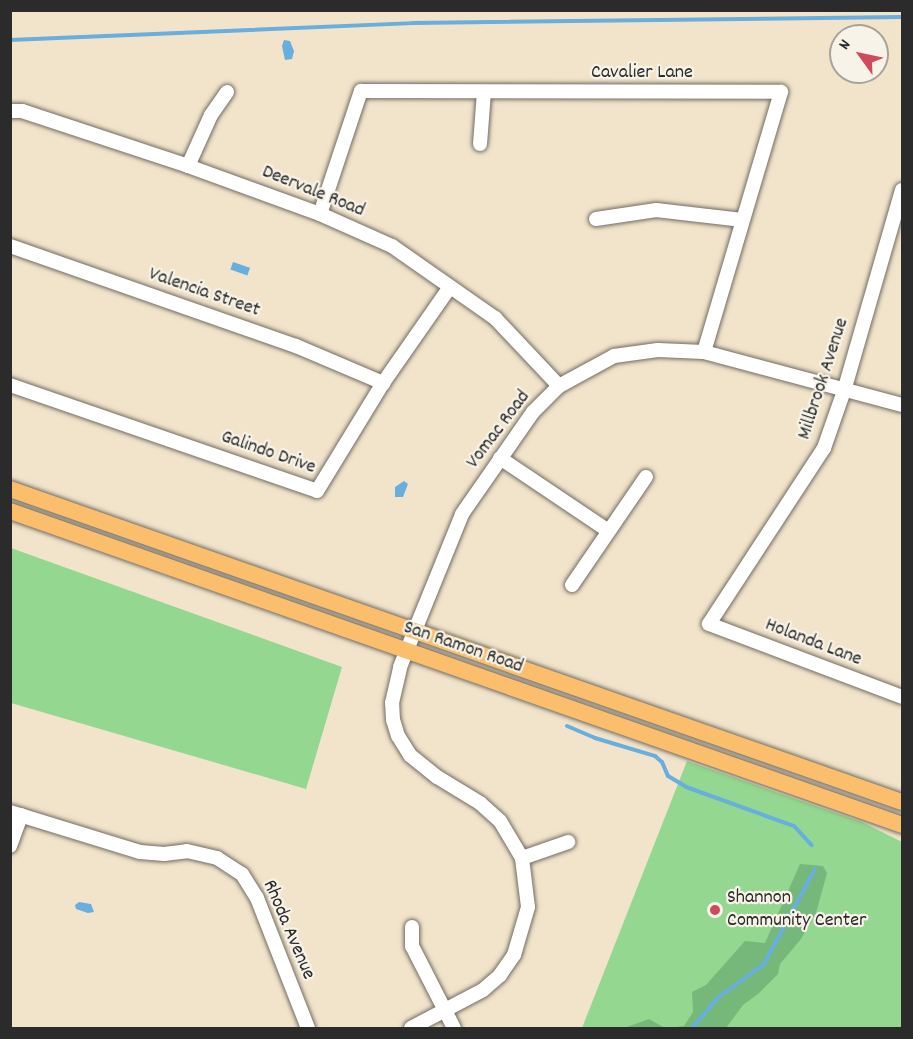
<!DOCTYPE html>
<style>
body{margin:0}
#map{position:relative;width:913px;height:1039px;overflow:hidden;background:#f2e4cb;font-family:Dekko,sans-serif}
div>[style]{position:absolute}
.green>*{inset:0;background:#93d790}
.forest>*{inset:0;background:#76b87a}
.water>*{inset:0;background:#68aede;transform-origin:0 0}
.stream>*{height:4px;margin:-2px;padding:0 2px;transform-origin:2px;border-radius:2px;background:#68aede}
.roads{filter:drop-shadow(0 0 2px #716c63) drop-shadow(0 0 2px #716c63)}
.minor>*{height:14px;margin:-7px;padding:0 7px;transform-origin:7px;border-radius:7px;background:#fff}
.major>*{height:16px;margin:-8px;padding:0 8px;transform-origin:8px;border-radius:8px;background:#fabe6d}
.dots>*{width:16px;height:16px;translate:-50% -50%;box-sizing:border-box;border:3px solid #f7f3e8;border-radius:50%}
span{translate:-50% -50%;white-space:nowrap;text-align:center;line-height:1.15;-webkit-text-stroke:4.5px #f7f3e8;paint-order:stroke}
.street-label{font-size:20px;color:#2b2b2b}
.poi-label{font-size:20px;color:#2b2b2b}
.left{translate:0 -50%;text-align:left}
.frame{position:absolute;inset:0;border:12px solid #2b2b2b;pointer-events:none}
.north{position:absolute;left:829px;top:24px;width:60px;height:60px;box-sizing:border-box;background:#f7f3e8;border:2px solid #a5a39c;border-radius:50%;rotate:303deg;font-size:16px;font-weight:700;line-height:24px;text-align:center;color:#2b2b2b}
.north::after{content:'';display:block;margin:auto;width:21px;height:27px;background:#d1495b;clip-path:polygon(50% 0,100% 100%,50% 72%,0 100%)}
</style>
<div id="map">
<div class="green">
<i style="clip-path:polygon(11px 548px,342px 667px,306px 789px,11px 703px)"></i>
<i style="clip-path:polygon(687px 761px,862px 822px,902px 842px,902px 1028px,582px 1028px)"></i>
</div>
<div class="forest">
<i style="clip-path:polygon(800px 864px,823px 866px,827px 873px,816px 913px,801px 939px,780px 964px,778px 974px,758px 994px,743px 1005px,726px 1028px,668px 1028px,684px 1026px,693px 1012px,692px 992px,706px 985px,745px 941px,765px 943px)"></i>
<i style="clip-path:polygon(649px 1019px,665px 1028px,623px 1028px,627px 1027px)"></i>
</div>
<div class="water">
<i style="clip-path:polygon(284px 40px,290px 41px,294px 51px,292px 59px,285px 60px,282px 46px)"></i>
<i style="left:233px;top:262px;width:18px;height:8px;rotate:19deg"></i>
<i style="clip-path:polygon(404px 481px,408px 484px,403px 497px,395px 497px,395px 487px)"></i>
<i style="clip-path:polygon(79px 902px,91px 904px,94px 912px,88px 913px,76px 909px,75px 905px)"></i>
</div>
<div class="stream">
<i style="left:10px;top:40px;width:403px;rotate:-2.4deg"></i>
<i style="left:413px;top:23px;width:489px;rotate:-0.7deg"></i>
<i style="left:567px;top:726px;width:30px;rotate:23deg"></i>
<i style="left:595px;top:738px;width:63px;rotate:16.7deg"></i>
<i style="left:655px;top:756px;width:9px;rotate:41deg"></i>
<i style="left:662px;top:762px;width:15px;rotate:67deg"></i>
<i style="left:668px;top:776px;width:21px;rotate:31deg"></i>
<i style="left:686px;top:787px;width:115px;rotate:19.9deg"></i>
<i style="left:794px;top:826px;width:26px;rotate:47deg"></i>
<i style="left:692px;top:1028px;width:41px;rotate:-48.9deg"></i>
<i style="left:719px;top:997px;width:56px;rotate:-36.3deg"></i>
<i style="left:764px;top:964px;width:108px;rotate:-61.8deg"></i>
</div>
<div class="roads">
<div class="minor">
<i style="left:10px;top:111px;width:12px"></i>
<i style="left:22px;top:111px;width:175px;rotate:18.3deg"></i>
<i style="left:188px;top:166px;width:140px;rotate:20deg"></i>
<i style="left:320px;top:214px;width:79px;rotate:24deg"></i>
<i style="left:392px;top:246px;width:126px;rotate:35deg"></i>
<i style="left:495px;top:318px;width:93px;rotate:46.7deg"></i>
<i style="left:480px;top:144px;width:52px;rotate:-85.6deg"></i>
<i style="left:188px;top:166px;width:56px;rotate:-65.7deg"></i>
<i style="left:211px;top:115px;width:28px;rotate:-55deg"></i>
<i style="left:902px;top:190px;width:206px;rotate:106.1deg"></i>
<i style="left:845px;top:388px;width:64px;rotate:109.3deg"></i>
<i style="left:824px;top:448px;width:210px;rotate:123.2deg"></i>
<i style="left:709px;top:624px;width:206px;rotate:20.7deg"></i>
<i style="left:320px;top:214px;width:130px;rotate:-71.6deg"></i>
<i style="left:361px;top:91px;width:420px;rotate:0.1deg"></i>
<i style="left:781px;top:92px;width:271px;rotate:106.5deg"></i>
<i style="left:596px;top:219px;width:61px;rotate:-8.5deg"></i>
<i style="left:656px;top:210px;width:87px;rotate:6.6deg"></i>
<i style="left:10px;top:246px;width:303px;rotate:19.3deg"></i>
<i style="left:296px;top:346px;width:95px;rotate:23deg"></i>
<i style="left:10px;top:385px;width:325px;rotate:19deg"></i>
<i style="left:317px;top:491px;width:127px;rotate:-58.6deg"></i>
<i style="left:383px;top:383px;width:117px;rotate:-55.1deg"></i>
<i style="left:500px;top:458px;width:129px;rotate:33.9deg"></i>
<i style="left:572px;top:585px;width:131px;rotate:-55.6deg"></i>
<i style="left:10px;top:812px;width:136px;rotate:17.1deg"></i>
<i style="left:140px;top:852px;width:24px;rotate:5deg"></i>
<i style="left:164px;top:854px;width:23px;rotate:-7deg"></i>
<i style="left:187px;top:851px;width:31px;rotate:13deg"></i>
<i style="left:217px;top:858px;width:30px;rotate:33deg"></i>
<i style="left:242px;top:874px;width:28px;rotate:58deg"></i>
<i style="left:257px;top:898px;width:140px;rotate:68.6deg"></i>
<i style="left:10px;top:846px;width:33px;rotate:-70deg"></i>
<i style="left:522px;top:858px;width:49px;rotate:-19.2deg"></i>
<i style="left:412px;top:927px;width:19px;rotate:90deg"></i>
<i style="left:412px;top:946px;width:92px;rotate:62.9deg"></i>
<i style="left:411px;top:1028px;width:81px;rotate:-27.8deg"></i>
<i style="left:483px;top:990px;width:23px;rotate:-41deg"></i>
<i style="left:500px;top:975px;width:24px;rotate:-55deg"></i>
<i style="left:514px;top:955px;width:50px;rotate:-73.7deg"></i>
<i style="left:528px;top:907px;width:49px;rotate:-97deg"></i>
<i style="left:522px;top:858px;width:43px;rotate:-120.7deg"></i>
<i style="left:500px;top:821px;width:27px;rotate:-138deg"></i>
<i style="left:480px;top:803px;width:50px;rotate:-148.8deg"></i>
<i style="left:437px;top:777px;width:35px;rotate:-141deg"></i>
<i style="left:410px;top:755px;width:22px;rotate:-122deg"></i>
<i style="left:398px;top:736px;width:17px;rotate:-107deg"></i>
<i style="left:393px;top:720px;width:17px;rotate:-93deg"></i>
<i style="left:392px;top:703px;width:37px;rotate:-77deg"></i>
<i style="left:400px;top:667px;width:165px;rotate:-67.9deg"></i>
<i style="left:462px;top:514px;width:124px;rotate:-55.2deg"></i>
<i style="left:533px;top:412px;width:37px;rotate:-45deg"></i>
<i style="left:559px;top:386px;width:63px;rotate:-28.6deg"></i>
<i style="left:614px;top:356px;width:44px;rotate:-7.8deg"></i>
<i style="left:658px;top:350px;width:46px;rotate:2.5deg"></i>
<i style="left:704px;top:352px;width:205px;rotate:15deg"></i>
</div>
<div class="major">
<i style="left:10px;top:489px;width:945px;rotate:19.34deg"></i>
<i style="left:10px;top:511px;width:946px;rotate:19.39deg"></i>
</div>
</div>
<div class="dots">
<i style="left:715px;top:910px;background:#d1495b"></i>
</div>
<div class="street-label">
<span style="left:642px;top:73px">Cavalier Lane</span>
<span style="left:313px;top:192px;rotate:22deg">Deervale Road</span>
<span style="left:204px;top:293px;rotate:19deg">Valencia Street</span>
<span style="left:824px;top:379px;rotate:-72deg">Millbrook Avenue</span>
<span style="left:499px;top:430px;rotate:-53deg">Vomac Road</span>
<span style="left:268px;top:453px;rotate:19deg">Galindo Drive</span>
<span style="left:813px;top:643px;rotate:21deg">Holanda Lane</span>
<span style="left:463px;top:648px;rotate:19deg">San Ramon Road</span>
<span style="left:288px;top:930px;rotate:67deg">Rhoda Avenue</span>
</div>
<div class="poi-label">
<span class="left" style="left:727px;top:910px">Shannon<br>Community Center</span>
</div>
<div class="frame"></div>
<div class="north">N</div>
</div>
